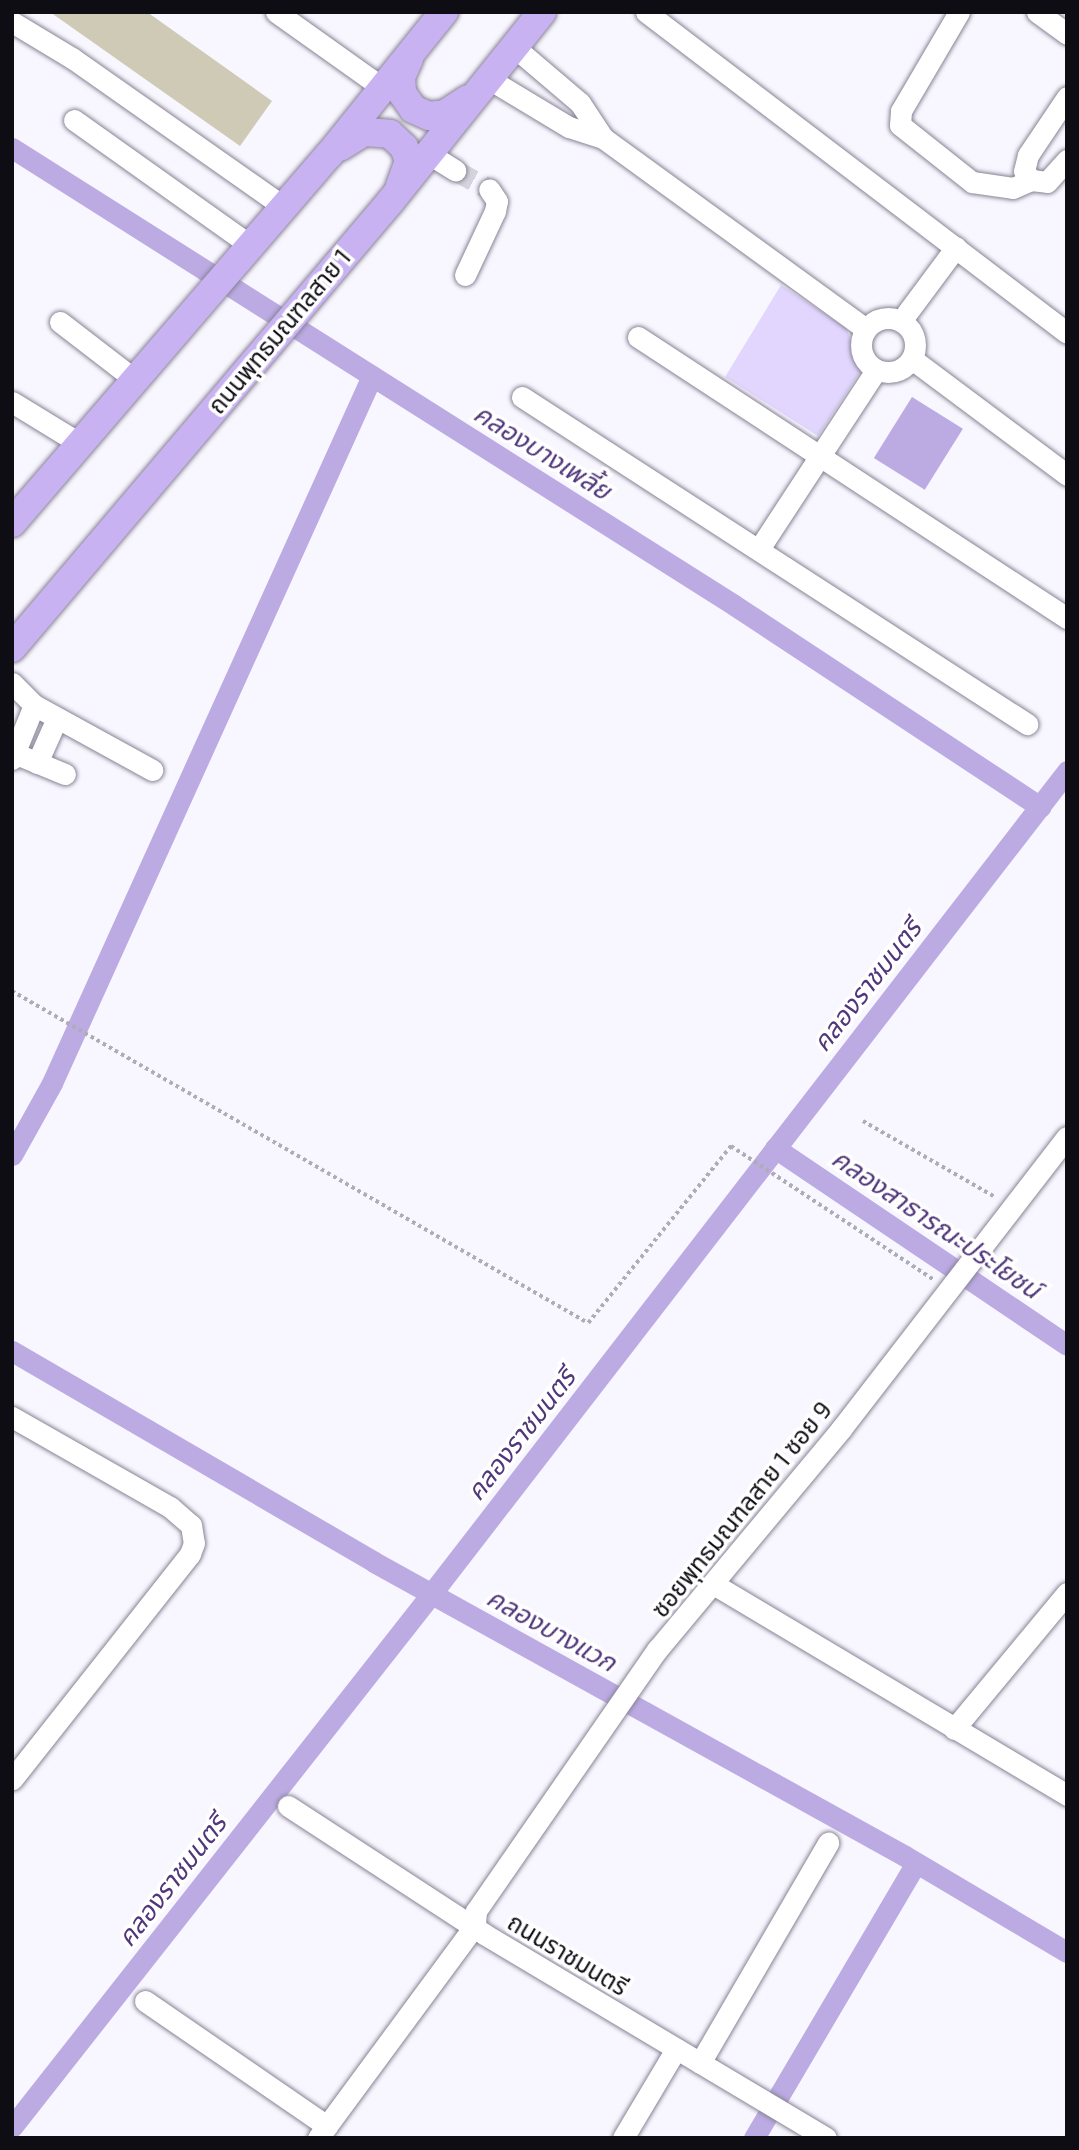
<!DOCTYPE html>
<meta charset="utf-8">
<style>
body{margin:0}
#map{position:relative;width:1079px;height:2150px;overflow:hidden;background:#f8f6fe;font-family:"Exo 2","Noto Sans Thai",sans-serif}
div>[style]{position:absolute}
.green>*{inset:0;background:#e2d6ff}
.water>*{inset:0;background:#bcaae3;transform-origin:0 0}
.canal>*{height:21px;margin:-10.5px;padding:0 10.5px;transform-origin:10.5px;border-radius:10.5px;background:#bcaae3}
.building>*{inset:0;background:#cecab5}
.minor-tunnel>*{height:21px;margin-top:-10.5px;transform-origin:0;background:repeating-linear-gradient(90deg,#d5d3db 0 21px,transparent 0 31px)}
.path>*{height:3.5px;margin-top:-1.75px;transform-origin:0;background:repeating-linear-gradient(90deg,#aeacb4 0 3.5px,transparent 0 7px)}
.roads{filter:drop-shadow(0 0 2px #888395) drop-shadow(0 0 2px #888395)}
.minor>*{height:21px;margin:-10.5px;padding:0 10.5px;transform-origin:10.5px;border-radius:10.5px;background:#fff}
.minor>.ring{margin:-10.5px;padding:0;box-sizing:content-box;background:none;border:21px solid #fff;border-radius:50%}
.major>*{height:28px;margin:-14px;padding:0 14px;transform-origin:14px;border-radius:14px;background:#c8b2f1}
span{translate:-50% -50%;white-space:nowrap;text-align:center;line-height:1.15;-webkit-text-stroke:7px #fff;paint-order:stroke}
.street-label{font-size:24px;color:#0f0d14}
.water-label{font-size:26px;color:#50367a;font-style:italic}
.frame{position:absolute;inset:0;border:14px solid #0f0d14;pointer-events:none}
</style>
<div id="map">
<div class="green">
<i style="clip-path:polygon(781px 285px,846px 328px,862px 369px,818px 436px,725px 377px)"></i>
</div>
<div class="water">
<i style="left:912px;top:397px;width:60px;height:72px;rotate:32deg"></i>
</div>
<div class="canal">
<i style="left:12px;top:148px;width:854px;rotate:32.33deg"></i>
<i style="left:734px;top:605px;width:367px;rotate:33.4deg"></i>
<i style="left:775px;top:1148px;width:352px;rotate:34deg"></i>
<i style="left:12px;top:1155px;width:82px;rotate:-60.9deg"></i>
<i style="left:52px;top:1083px;width:776px;rotate:-65.65deg"></i>
<i style="left:12px;top:1351px;width:419px;rotate:30.2deg"></i>
<i style="left:374px;top:1562px;width:607px;rotate:28.97deg"></i>
<i style="left:905px;top:1856px;width:188px;rotate:30.7deg"></i>
<i style="left:12px;top:2127px;width:679px;rotate:-51.81deg"></i>
<i style="left:432px;top:1593px;width:1039px;rotate:-52.31deg"></i>
<i style="left:754px;top:2138px;width:319px;rotate:-59.5deg"></i>
</div>
<div class="building">
<i style="clip-path:polygon(50px 12px,147px 12px,272px 101px,240px 146px)"></i>
</div>
<div class="minor-tunnel">
<i style="left:455px;top:170px;width:39px;rotate:29deg"></i>
</div>
<div class="path">
<i style="left:12px;top:991px;width:665px;rotate:29.96deg"></i>
<i style="left:588px;top:1323px;width:228px;rotate:-51.1deg"></i>
<i style="left:731px;top:1146px;width:243px;rotate:33.4deg"></i>
<i style="left:863px;top:1121px;width:152px;rotate:29.9deg"></i>
</div>
<div class="roads">
<div class="minor">
<i style="left:276px;top:12px;width:131px;rotate:35.4deg"></i>
<i style="left:646px;top:12px;width:529px;rotate:37.32deg"></i>
<i style="left:959px;top:12px;width:115px;rotate:120.4deg"></i>
<i style="left:901px;top:111px;width:14px;rotate:94deg"></i>
<i style="left:900px;top:125px;width:92px;rotate:38.4deg"></i>
<i style="left:972px;top:182px;width:41px;rotate:8.3deg"></i>
<i style="left:1013px;top:188px;width:20px;rotate:-24deg"></i>
<i style="left:1037px;top:12px;width:37px;rotate:36deg"></i>
<i style="left:12px;top:22px;width:70px;rotate:31deg"></i>
<i style="left:72px;top:58px;width:259px;rotate:35.1deg"></i>
<i style="left:513px;top:46px;width:88px;rotate:40.4deg"></i>
<i style="left:580px;top:103px;width:42px;rotate:56.7deg"></i>
<i style="left:489px;top:79px;width:93px;rotate:31deg"></i>
<i style="left:569px;top:127px;width:36px;rotate:18deg"></i>
<i style="left:603px;top:138px;width:325px;rotate:36deg"></i>
<i style="left:1067px;top:97px;width:70px;rotate:123.9deg"></i>
<i style="left:1028px;top:155px;width:16px;rotate:104deg"></i>
<i style="left:1024px;top:171px;width:11px;rotate:52deg"></i>
<i style="left:1031px;top:180px;width:16px;rotate:7deg"></i>
<i style="left:1047px;top:182px;width:30px;rotate:-48deg"></i>
<i style="left:74px;top:120px;width:217px;rotate:35.4deg"></i>
<i style="left:429px;top:154px;width:31px;rotate:32deg"></i>
<i style="left:465px;top:275px;width:71px;rotate:-64.9deg"></i>
<i style="left:495px;top:211px;width:10px;rotate:-79deg"></i>
<i style="left:497px;top:201px;width:14px;rotate:-124deg"></i>
<i class="ring" style="left:861px;top:318px;width:33px;height:33px"></i>
<i style="left:901px;top:321px;width:92px;rotate:-53.4deg"></i>
<i style="left:60px;top:322px;width:93px;rotate:37.6deg"></i>
<i style="left:638px;top:337px;width:513px;rotate:33.23deg"></i>
<i style="left:912px;top:359px;width:194px;rotate:36.8deg"></i>
<i style="left:522px;top:397px;width:602px;rotate:32.92deg"></i>
<i style="left:12px;top:402px;width:79px;rotate:31.5deg"></i>
<i style="left:759px;top:549px;width:214px;rotate:-56.8deg"></i>
<i style="left:12px;top:683px;width:31px;rotate:45deg"></i>
<i style="left:34px;top:705px;width:58px;rotate:112.2deg"></i>
<i style="left:34px;top:705px;width:135px;rotate:28.8deg"></i>
<i style="left:14px;top:753px;width:55px;rotate:22.4deg"></i>
<i style="left:37px;top:763px;width:49px;rotate:-66deg"></i>
<i style="left:12px;top:1417px;width:182px;rotate:29.7deg"></i>
<i style="left:170px;top:1507px;width:28px;rotate:41deg"></i>
<i style="left:191px;top:1525px;width:18px;rotate:81deg"></i>
<i style="left:194px;top:1543px;width:12px;rotate:110deg"></i>
<i style="left:190px;top:1554px;width:287px;rotate:128.3deg"></i>
<i style="left:715px;top:1585px;width:410px;rotate:30.8deg"></i>
<i style="left:954px;top:1729px;width:177px;rotate:-50.3deg"></i>
<i style="left:288px;top:1806px;width:234px;rotate:33.1deg"></i>
<i style="left:484px;top:1934px;width:398px;rotate:30.8deg"></i>
<i style="left:475px;top:1925px;width:14px;rotate:-86deg"></i>
<i style="left:476px;top:1911px;width:318px;rotate:-55.3deg"></i>
<i style="left:657px;top:1650px;width:288px;rotate:-50.2deg"></i>
<i style="left:841px;top:1429px;width:369px;rotate:-52.3deg"></i>
<i style="left:145px;top:2001px;width:221px;rotate:34.5deg"></i>
<i style="left:700px;top:2063px;width:255px;rotate:-59.8deg"></i>
<i style="left:318px;top:2138px;width:265px;rotate:-53.6deg"></i>
<i style="left:623px;top:2138px;width:104px;rotate:-59.2deg"></i>
</div>
<div class="major">
<i style="left:409px;top:59px;width:20px;rotate:114deg"></i>
<i style="left:401px;top:77px;width:16px;rotate:86deg"></i>
<i style="left:402px;top:93px;width:19px;rotate:55deg"></i>
<i style="left:413px;top:109px;width:17px;rotate:24deg"></i>
<i style="left:429px;top:116px;width:16px;rotate:-7deg"></i>
<i style="left:445px;top:114px;width:27px;rotate:-33deg"></i>
<i style="left:340px;top:147px;width:28px;rotate:-32deg"></i>
<i style="left:364px;top:132px;width:26px;rotate:4deg"></i>
<i style="left:390px;top:134px;width:19px;rotate:43deg"></i>
<i style="left:404px;top:147px;width:15px;rotate:70deg"></i>
<i style="left:409px;top:161px;width:27px;rotate:110deg"></i>
<i style="left:12px;top:523px;width:486px;rotate:-49.3deg"></i>
<i style="left:329px;top:155px;width:184px;rotate:-51.2deg"></i>
<i style="left:12px;top:648px;width:585px;rotate:-49.72deg"></i>
<i style="left:390px;top:202px;width:243px;rotate:-51.3deg"></i>
</div>
</div>
<div class="street-label">
<span style="left:279px;top:331px;rotate:-50deg">ถนนพุทธมณฑลสาย 1</span>
<span style="left:741px;top:1509px;rotate:-51deg">ซอยพุทธมณฑลสาย 1 ซอย 9</span>
<span style="left:568px;top:1954px;rotate:31deg">ถนนราชมนตรี</span>
</div>
<div class="water-label">
<span style="left:543px;top:451px;rotate:32deg">คลองบางเพลี้ย</span>
<span style="left:866px;top:985px;rotate:-52deg">คลองราชมนตรี</span>
<span style="left:937px;top:1223px;rotate:34deg">คลองสาธารณะประโยชน์</span>
<span style="left:520px;top:1434px;rotate:-52deg">คลองราชมนตรี</span>
<span style="left:552px;top:1629px;rotate:29deg">คลองบางแวก</span>
<span style="left:171px;top:1880px;rotate:-52deg">คลองราชมนตรี</span>
</div>
<div class="frame"></div>
</div>
